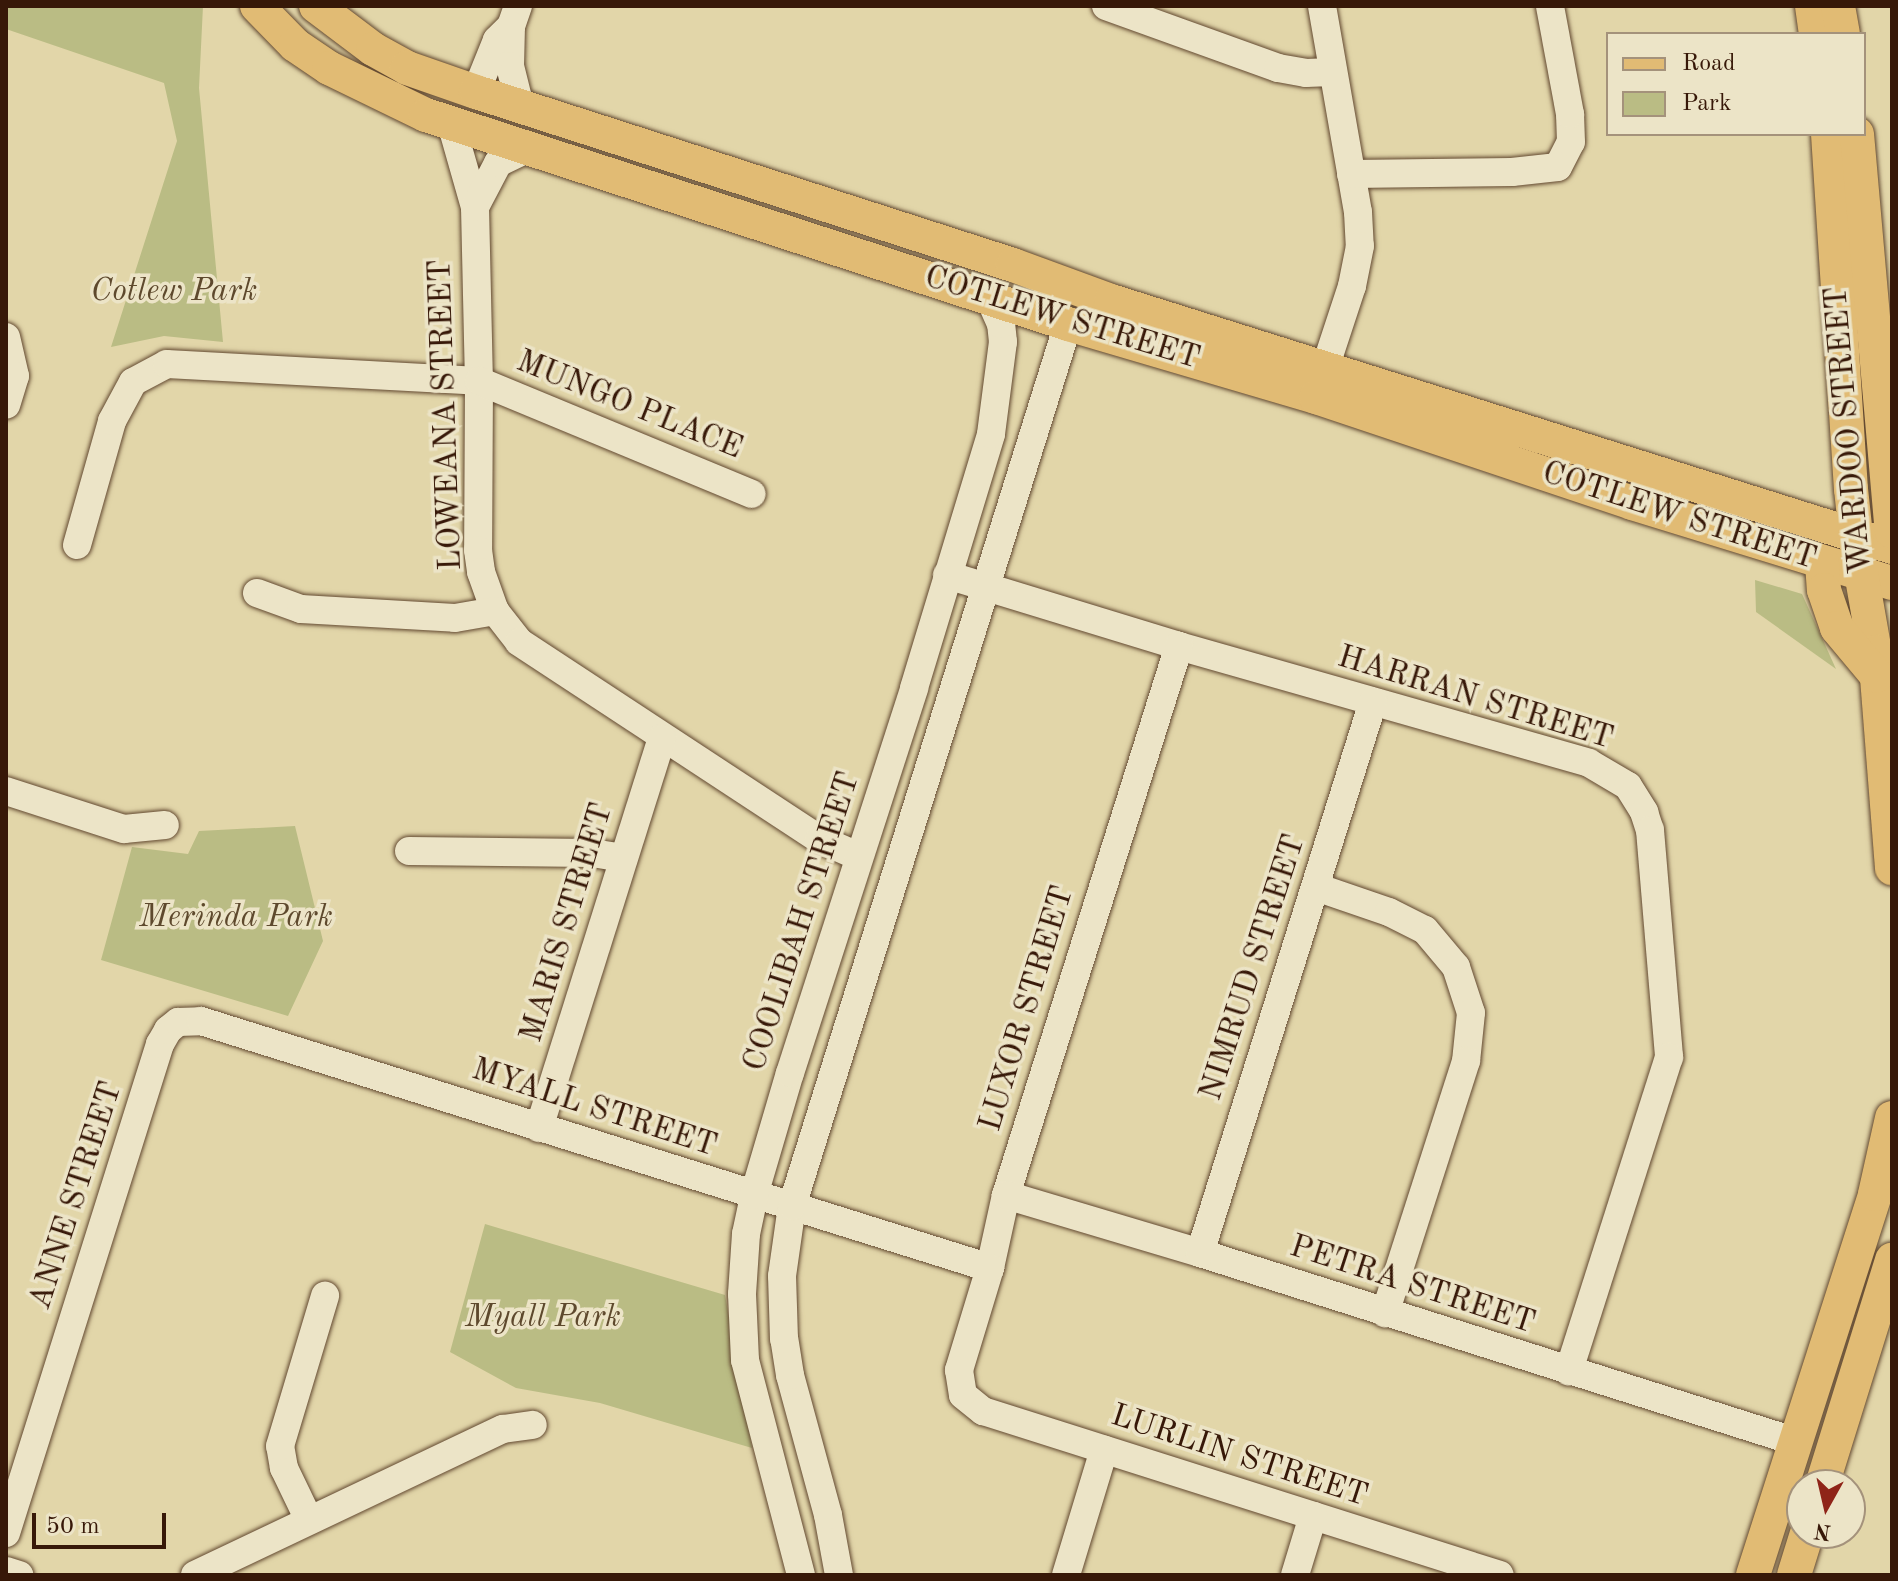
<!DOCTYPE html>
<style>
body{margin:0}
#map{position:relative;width:1898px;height:1581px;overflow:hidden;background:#e2d6a9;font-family:"Old Standard TT",serif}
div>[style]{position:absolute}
.green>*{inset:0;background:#babc84}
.roads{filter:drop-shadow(0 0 2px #624830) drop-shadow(0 0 2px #624830)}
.minor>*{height:28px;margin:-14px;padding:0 14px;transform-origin:14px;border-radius:14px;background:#ece4c7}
.major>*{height:34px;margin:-17px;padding:0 17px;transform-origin:17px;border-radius:17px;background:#e1bb74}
span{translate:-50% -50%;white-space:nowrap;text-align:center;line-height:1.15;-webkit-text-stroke:7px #ece4c7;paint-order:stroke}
.park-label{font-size:32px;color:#5e492d;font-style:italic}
.street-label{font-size:32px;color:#371808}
.frame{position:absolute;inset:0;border:8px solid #371808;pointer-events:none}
.legend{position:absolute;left:1606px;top:32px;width:260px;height:104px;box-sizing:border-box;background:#ece4c7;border:2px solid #a4927b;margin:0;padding:10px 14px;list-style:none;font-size:24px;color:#371808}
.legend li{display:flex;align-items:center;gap:16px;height:40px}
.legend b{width:40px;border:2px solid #a4927b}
.north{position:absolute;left:1786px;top:1469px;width:80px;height:80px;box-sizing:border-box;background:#ece4c7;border:2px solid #a4927b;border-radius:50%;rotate:188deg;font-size:22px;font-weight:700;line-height:32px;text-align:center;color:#371808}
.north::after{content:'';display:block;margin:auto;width:28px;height:36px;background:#8f2418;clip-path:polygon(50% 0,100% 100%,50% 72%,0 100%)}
.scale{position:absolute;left:32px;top:1513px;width:134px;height:36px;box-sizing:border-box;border:4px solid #371808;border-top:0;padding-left:10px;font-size:24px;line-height:28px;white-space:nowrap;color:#371808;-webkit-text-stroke:6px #ece4c7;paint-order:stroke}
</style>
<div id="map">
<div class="green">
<i style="clip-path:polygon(6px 6px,203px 6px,199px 88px,223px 342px,164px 336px,111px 347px,177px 141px,164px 83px,6px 29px)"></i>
<i style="clip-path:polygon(1755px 580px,1802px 594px,1836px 669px,1756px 612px)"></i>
<i style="clip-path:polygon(295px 826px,323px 941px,288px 1016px,101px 960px,132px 847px,188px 854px,199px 831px)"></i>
<i style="clip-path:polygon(485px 1224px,725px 1295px,752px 1448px,600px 1403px,516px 1388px,450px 1352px)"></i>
</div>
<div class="roads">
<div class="minor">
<i style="left:518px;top:6px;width:21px;rotate:109deg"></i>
<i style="left:511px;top:26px;width:40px;rotate:91.4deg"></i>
<i style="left:510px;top:66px;width:41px;rotate:76deg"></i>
<i style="left:1106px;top:6px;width:183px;rotate:19.8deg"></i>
<i style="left:1278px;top:68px;width:28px;rotate:10deg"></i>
<i style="left:1306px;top:73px;width:26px;rotate:-2deg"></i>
<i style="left:1322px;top:6px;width:209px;rotate:80.1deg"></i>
<i style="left:1358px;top:212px;width:34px;rotate:87deg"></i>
<i style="left:1360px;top:246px;width:41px;rotate:101.3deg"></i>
<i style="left:1352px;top:286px;width:86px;rotate:108.2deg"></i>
<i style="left:476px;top:92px;width:56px;rotate:-68deg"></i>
<i style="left:497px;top:40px;width:20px;rotate:-45deg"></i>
<i style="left:451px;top:123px;width:87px;rotate:74.1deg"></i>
<i style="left:475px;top:207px;width:174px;rotate:88.7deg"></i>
<i style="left:479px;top:381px;width:169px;rotate:90.3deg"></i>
<i style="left:478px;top:550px;width:22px;rotate:82deg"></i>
<i style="left:481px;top:572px;width:41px;rotate:70.3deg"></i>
<i style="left:495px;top:611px;width:39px;rotate:52deg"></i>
<i style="left:519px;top:642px;width:359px;rotate:33.3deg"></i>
<i style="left:819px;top:839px;width:43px;rotate:23.6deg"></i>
<i style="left:1351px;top:174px;width:161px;rotate:-0.7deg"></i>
<i style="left:1512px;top:172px;width:46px;rotate:-6.2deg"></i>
<i style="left:1558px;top:167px;width:28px;rotate:-63deg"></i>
<i style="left:1571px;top:142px;width:28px;rotate:-92deg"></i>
<i style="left:1570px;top:114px;width:110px;rotate:-100.5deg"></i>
<i style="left:475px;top:207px;width:50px;rotate:-62.4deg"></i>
<i style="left:498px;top:163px;width:34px;rotate:-26deg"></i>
<i style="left:6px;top:337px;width:40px;rotate:77deg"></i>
<i style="left:15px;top:376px;width:30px;rotate:107deg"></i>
<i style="left:77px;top:545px;width:129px;rotate:-74.2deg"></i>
<i style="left:112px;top:421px;width:44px;rotate:-61.7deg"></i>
<i style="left:133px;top:382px;width:38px;rotate:-28deg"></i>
<i style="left:167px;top:364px;width:312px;rotate:3.1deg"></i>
<i style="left:479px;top:381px;width:295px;rotate:22.5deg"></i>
<i style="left:947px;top:575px;width:243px;rotate:17deg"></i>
<i style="left:1179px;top:646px;width:426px;rotate:15.9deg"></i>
<i style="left:1589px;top:763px;width:45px;rotate:30.5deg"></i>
<i style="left:1628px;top:786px;width:31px;rotate:58deg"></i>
<i style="left:1644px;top:812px;width:19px;rotate:72deg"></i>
<i style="left:1650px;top:830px;width:228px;rotate:85.2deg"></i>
<i style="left:1669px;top:1057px;width:330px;rotate:107.7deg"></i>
<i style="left:257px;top:593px;width:47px;rotate:20deg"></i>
<i style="left:301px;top:609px;width:154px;rotate:3.3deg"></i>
<i style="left:455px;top:618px;width:41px;rotate:-9.9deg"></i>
<i style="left:1179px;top:646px;width:576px;rotate:107.49deg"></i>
<i style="left:1006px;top:1195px;width:75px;rotate:102.4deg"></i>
<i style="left:990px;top:1268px;width:107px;rotate:106.9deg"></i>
<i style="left:959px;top:1370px;width:25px;rotate:81deg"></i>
<i style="left:963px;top:1395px;width:26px;rotate:39deg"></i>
<i style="left:983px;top:1411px;width:542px;rotate:17.6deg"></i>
<i style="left:6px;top:791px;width:124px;rotate:17.9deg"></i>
<i style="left:124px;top:829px;width:41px;rotate:-5.6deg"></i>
<i style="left:409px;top:851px;width:183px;rotate:0.6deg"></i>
<i style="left:592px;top:853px;width:31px;rotate:9deg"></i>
<i style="left:1316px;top:887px;width:77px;rotate:18.9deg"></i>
<i style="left:1389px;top:912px;width:40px;rotate:26.6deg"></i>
<i style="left:1425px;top:930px;width:48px;rotate:50deg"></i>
<i style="left:1456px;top:967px;width:48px;rotate:71.9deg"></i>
<i style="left:1471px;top:1013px;width:48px;rotate:95.9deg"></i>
<i style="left:1466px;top:1061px;width:265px;rotate:107.8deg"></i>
<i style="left:539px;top:1128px;width:408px;rotate:-72.5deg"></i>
<i style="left:1006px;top:1195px;width:202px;rotate:16.6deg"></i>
<i style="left:1200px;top:1253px;width:626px;rotate:17.57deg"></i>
<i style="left:1200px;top:1253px;width:578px;rotate:-72.57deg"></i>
<i style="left:309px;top:1520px;width:58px;rotate:-115.7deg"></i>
<i style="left:284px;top:1468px;width:22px;rotate:-100deg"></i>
<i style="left:280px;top:1446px;width:157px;rotate:-73.3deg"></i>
<i style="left:6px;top:1533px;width:513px;rotate:-72.52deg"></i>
<i style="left:160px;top:1044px;width:16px;rotate:-60deg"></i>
<i style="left:168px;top:1030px;width:13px;rotate:-39deg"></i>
<i style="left:178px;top:1022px;width:23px;rotate:-2deg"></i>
<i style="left:201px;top:1021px;width:827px;rotate:17.38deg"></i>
<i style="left:6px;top:1571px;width:14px;rotate:17deg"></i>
<i style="left:195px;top:1575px;width:341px;rotate:-25.4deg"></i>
<i style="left:503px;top:1429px;width:30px;rotate:-8deg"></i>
<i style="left:801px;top:1575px;width:222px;rotate:-104.6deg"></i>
<i style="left:745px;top:1360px;width:66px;rotate:-92.6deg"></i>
<i style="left:742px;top:1294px;width:60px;rotate:-86.2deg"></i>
<i style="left:746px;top:1234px;width:40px;rotate:-78deg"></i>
<i style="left:754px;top:1195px;width:127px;rotate:-73.6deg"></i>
<i style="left:790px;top:1073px;width:404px;rotate:-72.1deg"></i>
<i style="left:914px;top:688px;width:265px;rotate:-73.1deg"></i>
<i style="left:991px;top:434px;width:93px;rotate:-82.6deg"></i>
<i style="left:1003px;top:342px;width:18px;rotate:-96deg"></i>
<i style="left:1001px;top:324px;width:30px;rotate:-114deg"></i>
<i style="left:839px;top:1575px;width:61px;rotate:-100.4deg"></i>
<i style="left:828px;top:1515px;width:145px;rotate:-105.2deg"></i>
<i style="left:790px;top:1375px;width:36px;rotate:-99deg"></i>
<i style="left:784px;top:1339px;width:63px;rotate:-91.8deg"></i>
<i style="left:782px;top:1276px;width:71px;rotate:-81.9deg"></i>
<i style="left:792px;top:1206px;width:924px;rotate:-72.62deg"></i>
<i style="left:1066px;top:1575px;width:131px;rotate:-73.1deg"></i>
<i style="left:1295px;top:1575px;width:62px;rotate:-73deg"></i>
</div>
<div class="major">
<i style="left:257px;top:6px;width:54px;rotate:45.7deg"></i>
<i style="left:295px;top:45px;width:41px;rotate:34.1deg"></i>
<i style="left:329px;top:68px;width:108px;rotate:25.9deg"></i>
<i style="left:426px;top:115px;width:675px;rotate:18.03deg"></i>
<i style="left:1068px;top:324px;width:259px;rotate:16.4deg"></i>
<i style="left:1316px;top:397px;width:333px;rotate:18.5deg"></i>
<i style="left:1632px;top:503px;width:272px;rotate:17.1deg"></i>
<i style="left:316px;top:6px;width:71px;rotate:37deg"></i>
<i style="left:373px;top:49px;width:39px;rotate:29deg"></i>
<i style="left:407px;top:68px;width:73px;rotate:19.2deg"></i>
<i style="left:476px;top:92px;width:564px;rotate:17.86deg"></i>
<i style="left:1013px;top:265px;width:104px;rotate:20.2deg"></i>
<i style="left:1111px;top:301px;width:819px;rotate:17.48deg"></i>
<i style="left:1812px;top:6px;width:28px;rotate:82deg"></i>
<i style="left:1838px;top:6px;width:28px;rotate:80deg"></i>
<i style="left:1828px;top:134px;width:356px;rotate:86.3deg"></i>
<i style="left:1851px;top:489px;width:66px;rotate:83.9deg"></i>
<i style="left:1858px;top:555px;width:98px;rotate:80.1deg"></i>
<i style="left:1875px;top:652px;width:217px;rotate:85.5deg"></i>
<i style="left:1857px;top:134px;width:399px;rotate:85deg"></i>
<i style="left:1822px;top:563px;width:27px;rotate:86deg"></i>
<i style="left:1824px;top:590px;width:40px;rotate:71.1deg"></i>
<i style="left:1837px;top:628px;width:62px;rotate:50.2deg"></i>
<i style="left:1822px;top:1485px;width:236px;rotate:-72.7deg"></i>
<i style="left:1753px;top:1575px;width:400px;rotate:-72.2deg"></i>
<i style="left:1875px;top:1194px;width:78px;rotate:-77.4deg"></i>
<i style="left:1794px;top:1575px;width:44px;rotate:-72.8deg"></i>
</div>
</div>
<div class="park-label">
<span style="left:174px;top:292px">Cotlew Park</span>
<span style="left:236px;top:918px">Merinda Park</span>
<span style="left:543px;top:1318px">Myall Park</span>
</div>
<div class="street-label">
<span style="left:1062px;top:319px;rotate:17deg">COTLEW STREET</span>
<span style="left:629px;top:406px;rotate:22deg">MUNGO PLACE</span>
<span style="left:447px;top:415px;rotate:-92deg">LOWEANA STREET</span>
<span style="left:1850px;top:430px;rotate:-95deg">WARDOO STREET</span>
<span style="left:1679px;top:517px;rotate:18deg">COTLEW STREET</span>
<span style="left:1475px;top:699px;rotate:17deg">HARRAN STREET</span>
<span style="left:803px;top:922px;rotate:-72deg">COOLIBAH STREET</span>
<span style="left:568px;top:923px;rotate:-73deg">MARIS STREET</span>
<span style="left:1254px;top:968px;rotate:-72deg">NIMRUD STREET</span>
<span style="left:1028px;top:1009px;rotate:-73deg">LUXOR STREET</span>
<span style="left:594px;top:1109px;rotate:18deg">MYALL STREET</span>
<span style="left:77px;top:1196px;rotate:-72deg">ANNE STREET</span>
<span style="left:1412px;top:1286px;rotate:18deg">PETRA STREET</span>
<span style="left:1239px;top:1457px;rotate:18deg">LURLIN STREET</span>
</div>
<div class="frame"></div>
<ul class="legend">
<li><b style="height:10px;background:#e1bb74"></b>Road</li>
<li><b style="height:22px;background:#babc84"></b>Park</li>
</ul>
<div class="north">N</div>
<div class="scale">50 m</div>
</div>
